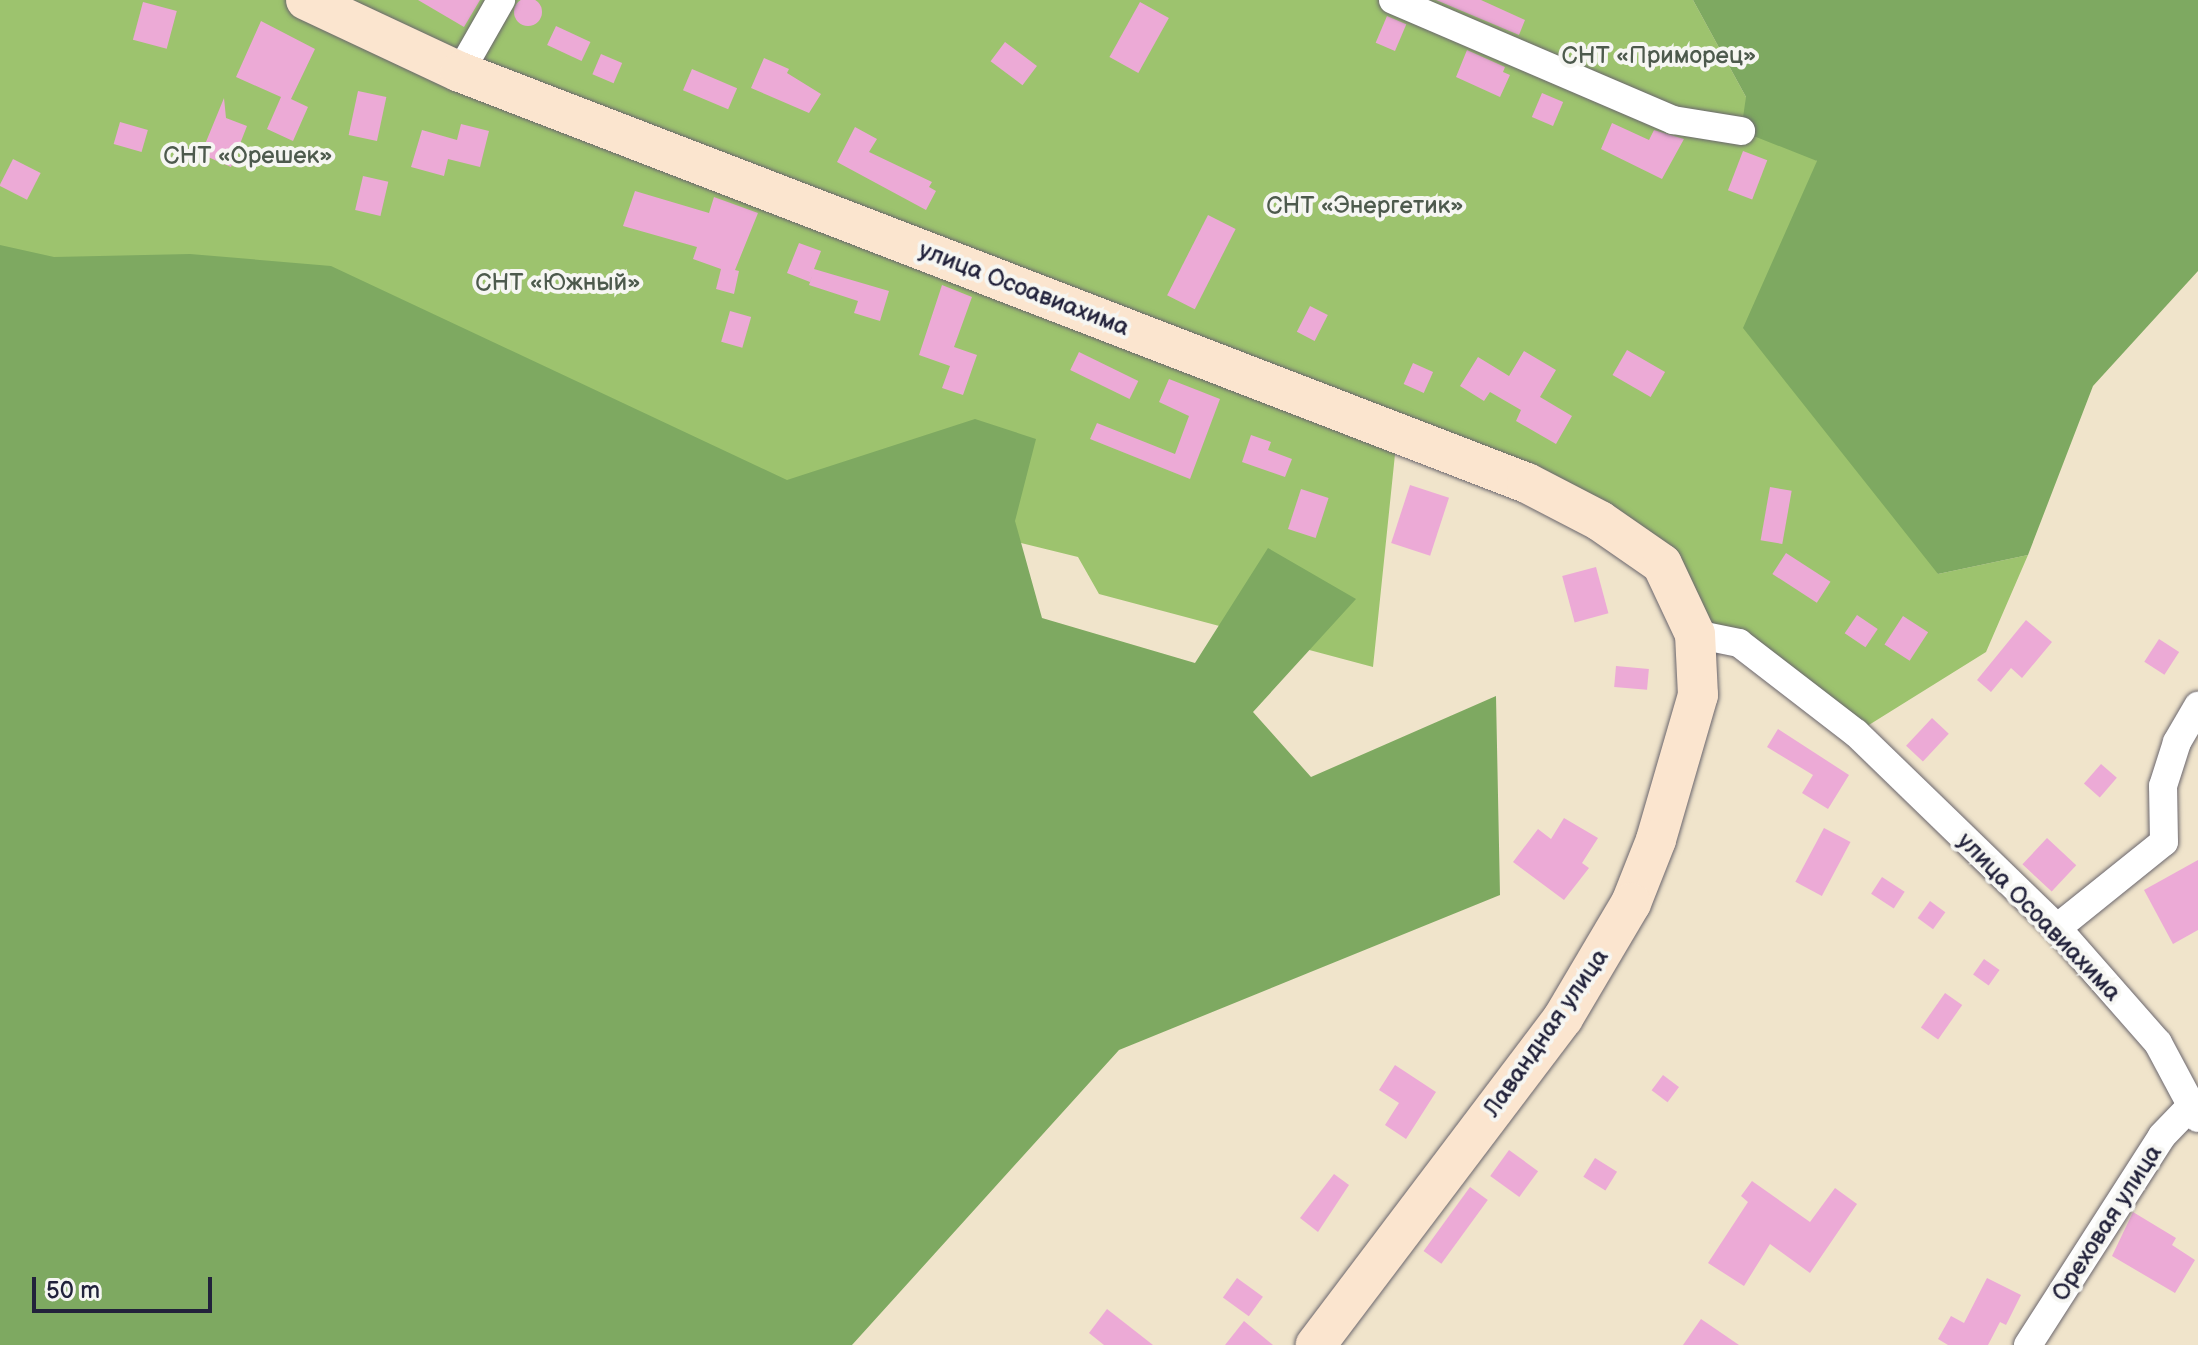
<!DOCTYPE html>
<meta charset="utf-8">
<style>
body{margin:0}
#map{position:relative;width:2198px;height:1345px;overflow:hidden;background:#f0e4cb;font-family:"Balsamiq Sans",sans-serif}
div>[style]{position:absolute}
.green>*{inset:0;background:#9dc36e}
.forest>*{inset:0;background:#7ea961}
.building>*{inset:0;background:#ecaad6;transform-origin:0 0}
.round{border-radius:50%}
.roads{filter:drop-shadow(0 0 2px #6a666d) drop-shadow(0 0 2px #6a666d)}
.street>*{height:28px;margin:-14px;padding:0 14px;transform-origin:14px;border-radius:14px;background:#fff}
.secondary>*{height:40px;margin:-20px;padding:0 20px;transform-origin:20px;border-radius:20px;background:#fbe5cf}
span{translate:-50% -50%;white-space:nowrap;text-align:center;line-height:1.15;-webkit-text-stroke:8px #f6f6f2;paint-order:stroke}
.park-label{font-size:24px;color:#4d5a4d}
.street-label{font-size:24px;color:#22223b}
.scale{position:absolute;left:32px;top:1277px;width:180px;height:36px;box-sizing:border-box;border:4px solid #22223b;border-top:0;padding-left:10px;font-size:24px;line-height:28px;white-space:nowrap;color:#22223b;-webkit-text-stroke:6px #f6f6f2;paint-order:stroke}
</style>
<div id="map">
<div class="green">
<i style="clip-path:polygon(0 0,1693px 0,1746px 97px,1817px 161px,1938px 574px,2028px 555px,1986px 652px,1856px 733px,1739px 643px,1695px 634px,1662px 565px,1397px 435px,1373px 667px,1099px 594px,1078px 557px,675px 458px,0 273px)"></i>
</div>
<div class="forest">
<i style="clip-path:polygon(1693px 0,2198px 0,2198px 271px,2093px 386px,2028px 555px,1938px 574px,1743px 328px,1817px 161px,1741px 131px,1746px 97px)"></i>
<i style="clip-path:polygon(0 245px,54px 257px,190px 254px,331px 266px,787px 480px,975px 419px,1036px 439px,1015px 521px,1042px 618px,1195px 663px,1268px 548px,1356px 599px,1253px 712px,1311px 777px,1496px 696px,1500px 895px,1119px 1050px,852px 1345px,0 1345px)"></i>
</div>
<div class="building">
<i class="round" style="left:514px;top:-2px;width:28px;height:28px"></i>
<i style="clip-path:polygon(418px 0,480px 0,464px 27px)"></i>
<i style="clip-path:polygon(1436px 0,1481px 0,1525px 20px,1519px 35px)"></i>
<i style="left:143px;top:2px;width:35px;height:39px;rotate:15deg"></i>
<i style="left:1140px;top:2px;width:33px;height:63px;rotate:29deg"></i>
<i style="left:1387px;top:16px;width:21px;height:29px;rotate:23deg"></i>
<i style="clip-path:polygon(261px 21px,315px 49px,291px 99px,308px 107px,293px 141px,267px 129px,281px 97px,236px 77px)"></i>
<i style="left:556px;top:26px;width:38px;height:21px;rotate:25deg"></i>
<i style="left:1005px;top:42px;width:40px;height:24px;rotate:37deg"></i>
<i style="clip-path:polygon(1467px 50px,1505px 67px,1503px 72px,1510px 75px,1500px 97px,1456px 77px)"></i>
<i style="left:601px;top:54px;width:23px;height:22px;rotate:23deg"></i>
<i style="clip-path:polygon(764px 58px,789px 69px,787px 73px,821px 94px,809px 113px,751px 88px)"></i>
<i style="left:692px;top:69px;width:49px;height:23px;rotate:23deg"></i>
<i style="left:358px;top:91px;width:29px;height:45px;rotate:12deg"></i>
<i style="left:1542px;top:93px;width:23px;height:26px;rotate:23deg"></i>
<i style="clip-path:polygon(224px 98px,226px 118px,247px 126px,231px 167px,201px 154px)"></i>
<i style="left:120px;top:122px;width:29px;height:23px;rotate:16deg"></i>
<i style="clip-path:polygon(1612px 123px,1649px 140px,1654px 130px,1684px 139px,1662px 179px,1601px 149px)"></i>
<i style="clip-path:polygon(461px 124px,489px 131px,480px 167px,448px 159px,444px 176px,411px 167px,422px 130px,457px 140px)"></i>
<i style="clip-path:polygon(855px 127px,877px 139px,869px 152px,932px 182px,929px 187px,936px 191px,926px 210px,837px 162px)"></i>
<i style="left:1743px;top:151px;width:26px;height:42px;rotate:21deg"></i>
<i style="left:13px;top:159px;width:31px;height:30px;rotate:27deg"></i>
<i style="left:363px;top:176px;width:26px;height:35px;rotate:13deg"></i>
<i style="clip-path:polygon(635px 191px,709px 213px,714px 197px,758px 213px,735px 270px,739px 271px,734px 294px,716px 289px,721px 269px,693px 259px,697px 247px,623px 226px)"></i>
<i style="left:1208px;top:215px;width:31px;height:90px;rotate:27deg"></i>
<i style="clip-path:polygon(799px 243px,821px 251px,814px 269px,889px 291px,880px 321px,854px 313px,858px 301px,809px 285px,813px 274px,810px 282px,787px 273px)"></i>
<i style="clip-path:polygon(942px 285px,972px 297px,954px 347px,977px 355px,963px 395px,942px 388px,950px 366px,919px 355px)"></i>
<i style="left:1310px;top:306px;width:20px;height:29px;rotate:27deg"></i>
<i style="left:730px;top:311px;width:22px;height:32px;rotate:16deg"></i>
<i style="left:1627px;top:350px;width:44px;height:29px;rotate:30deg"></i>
<i style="clip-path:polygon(1524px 351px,1556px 370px,1540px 397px,1572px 416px,1556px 444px,1516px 421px,1521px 410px,1490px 392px,1484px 401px,1460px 386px,1478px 357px,1509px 376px)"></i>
<i style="left:1079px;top:352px;width:66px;height:20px;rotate:26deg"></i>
<i style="left:1413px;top:363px;width:22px;height:23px;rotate:24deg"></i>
<i style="clip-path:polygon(1169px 379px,1220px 399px,1190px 479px,1090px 439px,1097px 423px,1175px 454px,1189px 416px,1159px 402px)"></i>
<i style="clip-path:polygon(1251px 435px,1271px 442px,1268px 450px,1292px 459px,1285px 477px,1242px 462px)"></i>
<i style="left:1410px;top:485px;width:41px;height:61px;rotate:18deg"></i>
<i style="left:1770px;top:487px;width:22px;height:54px;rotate:10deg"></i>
<i style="left:1301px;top:489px;width:29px;height:42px;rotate:18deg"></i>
<i style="left:1786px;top:553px;width:53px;height:25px;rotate:33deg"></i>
<i style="left:1596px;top:567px;width:48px;height:35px;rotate:75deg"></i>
<i style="left:1857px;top:615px;width:25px;height:22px;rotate:34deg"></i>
<i style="left:1903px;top:616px;width:30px;height:34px;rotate:33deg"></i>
<i style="clip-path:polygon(2026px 620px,2052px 642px,2022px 678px,2011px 668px,1991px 692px,1977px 680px)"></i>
<i style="left:2159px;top:639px;width:24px;height:27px;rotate:33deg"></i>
<i style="left:1616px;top:666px;width:33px;height:21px;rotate:5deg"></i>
<i style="left:1932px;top:718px;width:23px;height:38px;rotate:43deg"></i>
<i style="clip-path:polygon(1778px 729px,1849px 775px,1828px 809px,1802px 793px,1813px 775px,1767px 747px)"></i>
<i style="left:2101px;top:764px;width:21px;height:26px;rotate:41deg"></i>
<i style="clip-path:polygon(1564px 818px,1598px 838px,1582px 863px,1589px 868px,1564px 900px,1513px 862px,1538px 829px,1551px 839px)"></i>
<i style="left:1824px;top:828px;width:30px;height:61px;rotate:28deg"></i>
<i style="left:2047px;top:838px;width:40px;height:36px;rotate:43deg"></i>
<i style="clip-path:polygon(2198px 860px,2198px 930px,2173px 944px,2144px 890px)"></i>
<i style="left:1882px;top:877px;width:27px;height:20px;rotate:33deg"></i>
<i style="left:1930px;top:901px;width:19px;height:21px;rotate:36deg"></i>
<i style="left:1984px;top:959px;width:19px;height:19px;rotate:35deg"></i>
<i style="left:1945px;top:993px;width:21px;height:42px;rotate:35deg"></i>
<i style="clip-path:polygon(1395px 1065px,1436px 1092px,1406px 1139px,1385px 1125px,1399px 1103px,1379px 1090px)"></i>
<i style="left:1663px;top:1075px;width:20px;height:19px;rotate:37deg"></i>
<i style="left:1509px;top:1150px;width:36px;height:32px;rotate:36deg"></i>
<i style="left:1595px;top:1158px;width:26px;height:22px;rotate:32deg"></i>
<i style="clip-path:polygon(1334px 1174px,1349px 1185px,1318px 1232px,1300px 1218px)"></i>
<i style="clip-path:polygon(1752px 1181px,1810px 1222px,1835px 1188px,1857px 1204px,1810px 1273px,1770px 1244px,1744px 1286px,1708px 1263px,1748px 1202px,1741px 1196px)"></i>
<i style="left:1470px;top:1187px;width:22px;height:79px;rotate:36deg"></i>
<i style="clip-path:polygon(2133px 1212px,2176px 1238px,2172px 1245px,2195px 1260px,2175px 1293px,2112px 1256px)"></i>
<i style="left:1237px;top:1278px;width:32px;height:24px;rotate:36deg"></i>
<i style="clip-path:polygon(1987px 1278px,2021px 1295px,2006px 1325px,2000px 1322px,1988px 1345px,1948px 1345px,1938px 1339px,1951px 1316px,1964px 1323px)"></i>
<i style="clip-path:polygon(1107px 1309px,1153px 1345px,1104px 1345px,1089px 1333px)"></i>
<i style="clip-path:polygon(1701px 1319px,1739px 1345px,1683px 1345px)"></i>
<i style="clip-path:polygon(1244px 1321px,1273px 1345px,1225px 1345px)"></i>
</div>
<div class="roads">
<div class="street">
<i style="left:1393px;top:0;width:305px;rotate:23.2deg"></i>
<i style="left:1673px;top:120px;width:69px;rotate:9.2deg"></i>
<i style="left:460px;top:72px;width:83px;rotate:-60.3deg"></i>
<i style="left:1695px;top:634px;width:45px;rotate:11.6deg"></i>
<i style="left:1739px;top:643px;width:148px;rotate:37.6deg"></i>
<i style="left:1856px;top:733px;width:280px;rotate:44.1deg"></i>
<i style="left:2057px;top:928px;width:153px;rotate:48.7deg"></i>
<i style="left:2158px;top:1043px;width:85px;rotate:61.9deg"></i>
<i style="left:2057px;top:928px;width:137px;rotate:-38.8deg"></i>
<i style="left:2164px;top:842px;width:56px;rotate:-91deg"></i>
<i style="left:2163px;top:786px;width:46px;rotate:-72.3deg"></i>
<i style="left:2177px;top:742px;width:42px;rotate:-59.7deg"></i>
<i style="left:2028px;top:1345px;width:248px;rotate:-57.3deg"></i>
<i style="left:2162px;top:1136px;width:42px;rotate:-46deg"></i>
</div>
<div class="secondary">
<i style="left:306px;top:0;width:170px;rotate:25.1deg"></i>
<i style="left:460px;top:72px;width:1143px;rotate:21.07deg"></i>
<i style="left:1527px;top:483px;width:82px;rotate:27.5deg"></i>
<i style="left:1600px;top:521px;width:75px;rotate:34.7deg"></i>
<i style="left:1662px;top:564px;width:77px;rotate:64.8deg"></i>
<i style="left:1695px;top:634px;width:61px;rotate:87.2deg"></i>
<i style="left:1698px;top:695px;width:151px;rotate:106.2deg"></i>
<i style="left:1656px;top:840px;width:68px;rotate:111.6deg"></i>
<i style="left:1631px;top:903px;width:134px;rotate:120.6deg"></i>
<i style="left:1563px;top:1018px;width:410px;rotate:127.1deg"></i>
</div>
</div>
<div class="park-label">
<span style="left:1659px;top:56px">СНТ «Приморец»</span>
<span style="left:248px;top:156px">СНТ «Орешек»</span>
<span style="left:1365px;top:206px">СНТ «Энергетик»</span>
<span style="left:558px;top:283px">СНТ «Южный»</span>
</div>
<div class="street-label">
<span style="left:1024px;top:289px;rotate:21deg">улица Осоавиахима</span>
<span style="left:2039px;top:917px;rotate:46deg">улица Осоавиахима</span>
<span style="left:1546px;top:1033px;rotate:-55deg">Лавандная улица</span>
<span style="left:2107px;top:1223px;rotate:-57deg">Ореховая улица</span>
</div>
<div class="scale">50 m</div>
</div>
